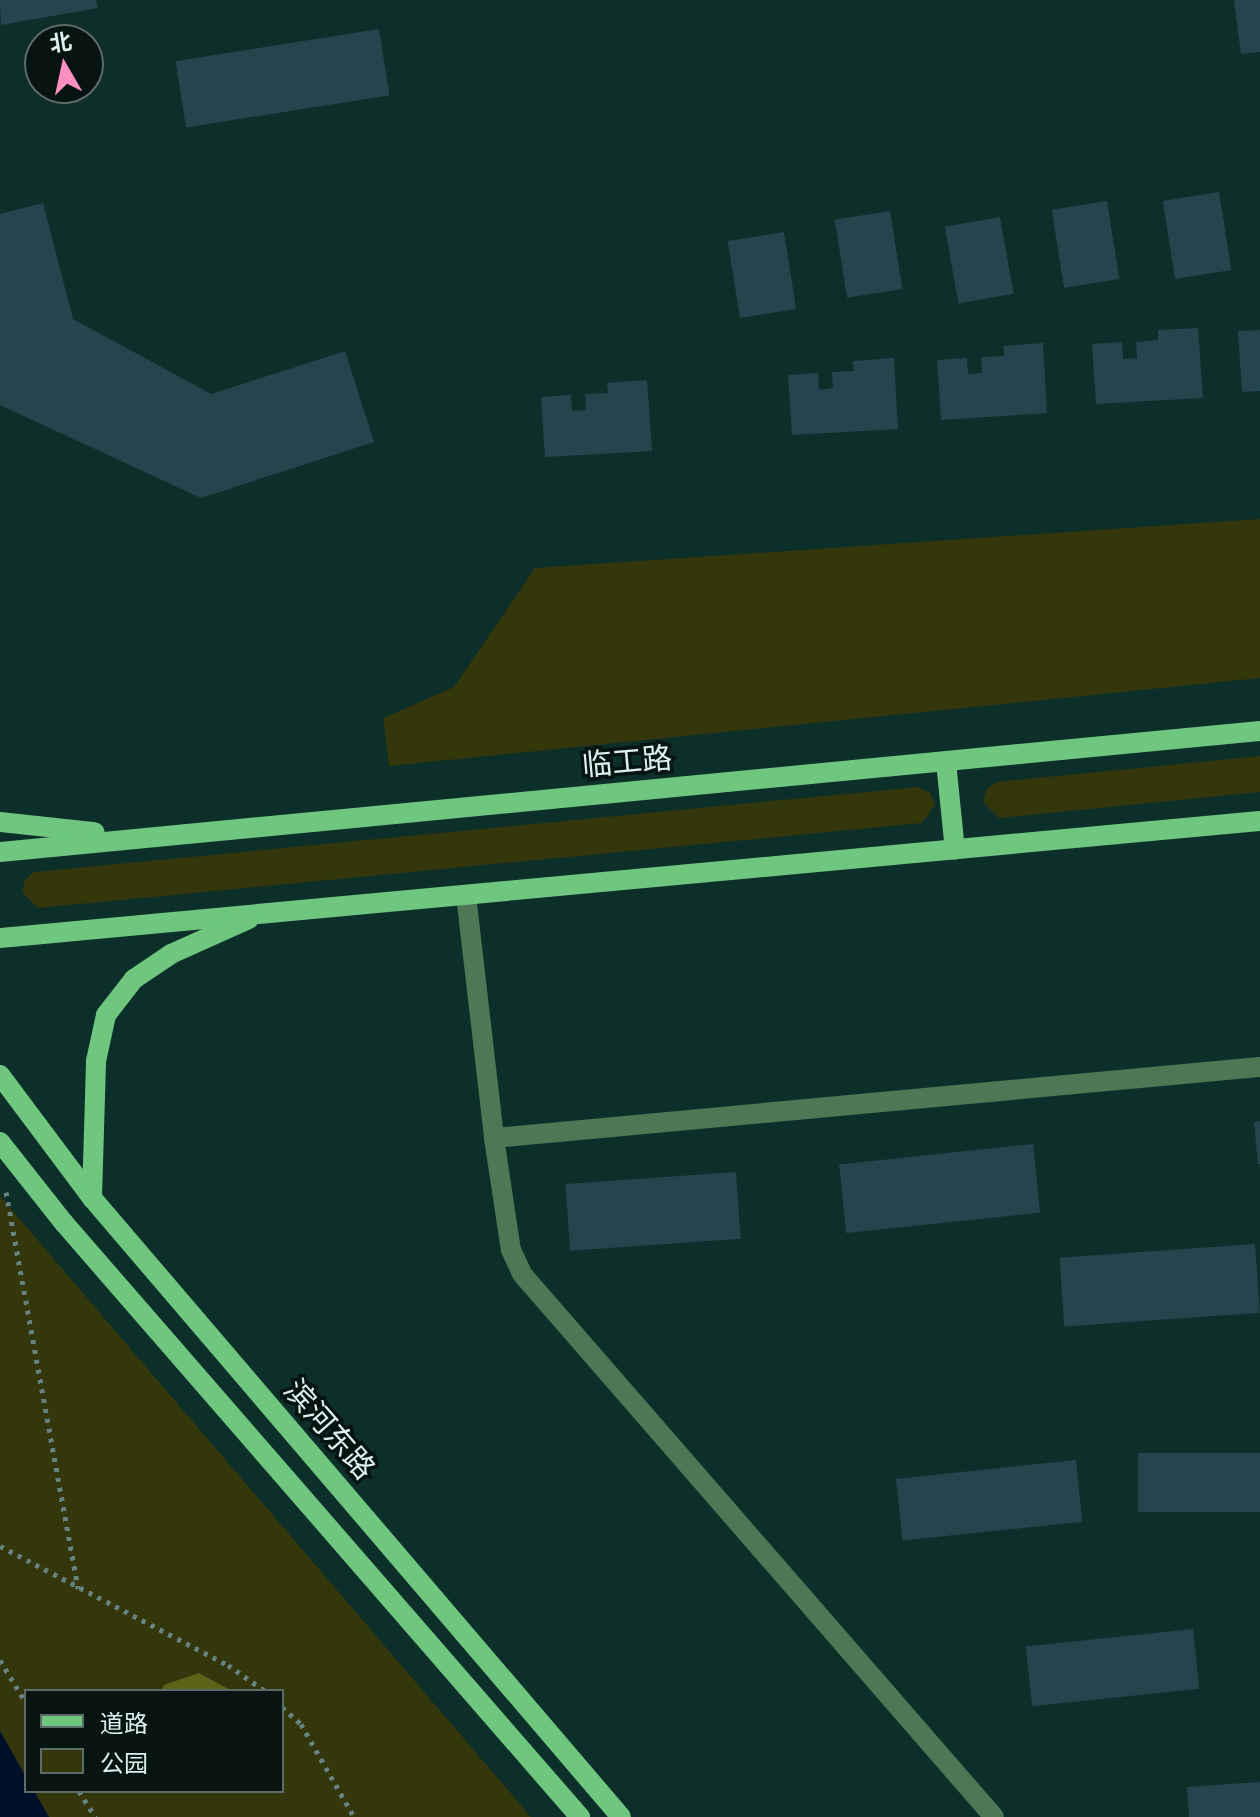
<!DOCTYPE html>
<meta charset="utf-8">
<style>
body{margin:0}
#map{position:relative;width:1260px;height:1817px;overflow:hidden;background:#0c2f2a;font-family:"PT Sans Narrow","Noto Sans SC",sans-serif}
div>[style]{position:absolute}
.green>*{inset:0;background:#33370b}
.forest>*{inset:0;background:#5c6318}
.water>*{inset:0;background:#001028}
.building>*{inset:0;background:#25454e;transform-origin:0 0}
.path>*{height:5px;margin-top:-2.5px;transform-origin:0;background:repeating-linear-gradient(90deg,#67837f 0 4px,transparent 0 10px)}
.minor>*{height:20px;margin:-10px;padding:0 10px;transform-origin:10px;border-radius:10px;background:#4e7755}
.major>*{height:20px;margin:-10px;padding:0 10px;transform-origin:10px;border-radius:10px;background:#6ec67f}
span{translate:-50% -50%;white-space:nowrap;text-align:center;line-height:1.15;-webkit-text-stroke:7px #071412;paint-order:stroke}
.street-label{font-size:30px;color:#ddf0ed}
.legend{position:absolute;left:24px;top:1689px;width:260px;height:104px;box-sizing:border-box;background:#071412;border:2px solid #5d6c6a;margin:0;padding:10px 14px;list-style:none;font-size:24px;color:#ddf0ed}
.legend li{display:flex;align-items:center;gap:16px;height:40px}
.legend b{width:40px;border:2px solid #5d6c6a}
.north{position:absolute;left:24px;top:24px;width:80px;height:80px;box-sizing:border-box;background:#071412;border:2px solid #5d6c6a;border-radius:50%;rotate:351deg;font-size:22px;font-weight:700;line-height:32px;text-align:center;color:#ddf0ed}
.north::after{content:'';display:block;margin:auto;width:28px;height:36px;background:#fd8ec0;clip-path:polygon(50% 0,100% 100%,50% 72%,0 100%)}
</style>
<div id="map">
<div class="green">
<i style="clip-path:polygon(1260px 519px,1260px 678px,389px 766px,383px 718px,454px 687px,535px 568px)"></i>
<i style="clip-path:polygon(1260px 756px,1260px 792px,999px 818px,983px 802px,986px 790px,996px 782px)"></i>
<i style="clip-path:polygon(918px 787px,930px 793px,935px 804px,922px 823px,38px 908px,22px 892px,25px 880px,34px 872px)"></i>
<i style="clip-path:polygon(0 1196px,531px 1817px,49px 1817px,34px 1791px,282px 1791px,282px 1691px,26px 1691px,26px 1777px,0 1731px)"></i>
</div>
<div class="forest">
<i style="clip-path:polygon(199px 1673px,232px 1691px,161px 1691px,164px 1685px)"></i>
</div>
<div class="water">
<i style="clip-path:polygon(0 1731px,26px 1777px,26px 1791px,34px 1791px,49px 1817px,0 1817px)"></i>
</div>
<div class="building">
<i style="clip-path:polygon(0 0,96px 0,98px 8px,1px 25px)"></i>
<i style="clip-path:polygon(1234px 0,1260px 0,1260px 52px,1241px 54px)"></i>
<i style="left:379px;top:29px;width:67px;height:206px;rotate:81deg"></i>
<i style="left:1219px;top:192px;width:79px;height:57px;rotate:81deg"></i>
<i style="left:1107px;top:201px;width:79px;height:56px;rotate:81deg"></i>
<i style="clip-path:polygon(43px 203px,73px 319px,211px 394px,345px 351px,374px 442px,201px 498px,0 405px,0 214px)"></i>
<i style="left:890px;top:211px;width:79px;height:56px;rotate:81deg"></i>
<i style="left:1000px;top:217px;width:78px;height:56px;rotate:80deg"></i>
<i style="left:784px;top:232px;width:78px;height:57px;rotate:81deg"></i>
<i style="clip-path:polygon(1198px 328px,1203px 398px,1096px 404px,1092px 344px,1122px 342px,1123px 359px,1137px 358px,1136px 342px,1158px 340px,1158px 330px)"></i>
<i style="clip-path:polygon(1260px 330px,1260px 391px,1242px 392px,1238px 331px)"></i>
<i style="clip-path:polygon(1043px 343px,1047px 413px,941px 420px,937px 360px,967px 358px,968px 374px,982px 373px,981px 357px,1004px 356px,1003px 346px)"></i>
<i style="clip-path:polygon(894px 358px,898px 429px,792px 435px,788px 375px,818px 373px,819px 390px,833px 388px,832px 372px,854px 371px,853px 361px)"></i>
<i style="clip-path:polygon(647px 380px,652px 451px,545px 457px,541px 397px,571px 395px,572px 411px,586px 410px,585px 394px,608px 393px,607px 383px)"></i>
<i style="clip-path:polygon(1260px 1121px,1260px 1164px,1258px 1164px,1254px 1122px)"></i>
<i style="left:1033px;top:1144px;width:69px;height:195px;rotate:84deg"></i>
<i style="left:736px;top:1172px;width:67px;height:171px;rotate:86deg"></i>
<i style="left:1255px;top:1244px;width:69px;height:196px;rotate:86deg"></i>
<i style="left:1260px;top:1453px;width:59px;height:122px;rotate:90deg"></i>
<i style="left:1076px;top:1460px;width:62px;height:181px;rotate:84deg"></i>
<i style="left:1193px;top:1629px;width:60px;height:168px;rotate:84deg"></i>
<i style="clip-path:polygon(1260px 1782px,1260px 1817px,1189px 1817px,1187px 1787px)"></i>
</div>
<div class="path">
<i style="left:6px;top:1192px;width:403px;rotate:79.7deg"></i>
<i style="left:0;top:1546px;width:257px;rotate:27.6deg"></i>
<i style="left:228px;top:1665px;width:45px;rotate:35.1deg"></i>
<i style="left:0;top:1660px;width:50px;rotate:58.8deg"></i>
<i style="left:282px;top:1707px;width:25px;rotate:42deg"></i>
<i style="left:301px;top:1724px;width:107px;rotate:60.3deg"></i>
<i style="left:79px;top:1791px;width:31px;rotate:58deg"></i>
</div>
<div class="minor">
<i style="left:466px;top:895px;width:245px;rotate:83.4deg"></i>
<i style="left:494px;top:1138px;width:113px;rotate:81.4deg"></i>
<i style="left:511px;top:1250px;width:26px;rotate:65deg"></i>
<i style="left:522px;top:1274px;width:719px;rotate:49deg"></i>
<i style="left:494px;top:1138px;width:769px;rotate:-5.3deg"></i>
</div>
<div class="major">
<i style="left:946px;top:762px;width:88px;rotate:84.2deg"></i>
<i style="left:0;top:822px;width:95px;rotate:6.1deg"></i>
<i style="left:0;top:852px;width:1266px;rotate:-5.49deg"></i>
<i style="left:0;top:938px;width:1265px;rotate:-5.31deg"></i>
<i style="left:0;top:1075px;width:154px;rotate:53.2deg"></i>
<i style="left:92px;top:1198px;width:814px;rotate:49.48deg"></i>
<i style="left:0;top:1142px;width:103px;rotate:51.7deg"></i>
<i style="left:64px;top:1223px;width:787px;rotate:49.02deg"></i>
<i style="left:92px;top:1198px;width:137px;rotate:-88.3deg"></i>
<i style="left:96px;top:1061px;width:47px;rotate:-77.7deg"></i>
<i style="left:106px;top:1015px;width:46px;rotate:-52.1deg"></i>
<i style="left:134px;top:979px;width:45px;rotate:-34deg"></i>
<i style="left:171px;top:954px;width:85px;rotate:-24.2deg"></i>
</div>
<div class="street-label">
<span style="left:627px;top:761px;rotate:-5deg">临工路</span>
<span style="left:330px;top:1429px;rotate:49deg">滨河东路</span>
</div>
<ul class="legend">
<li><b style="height:10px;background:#6ec67f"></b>道路</li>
<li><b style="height:22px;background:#33370b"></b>公园</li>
</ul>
<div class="north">北</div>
</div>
